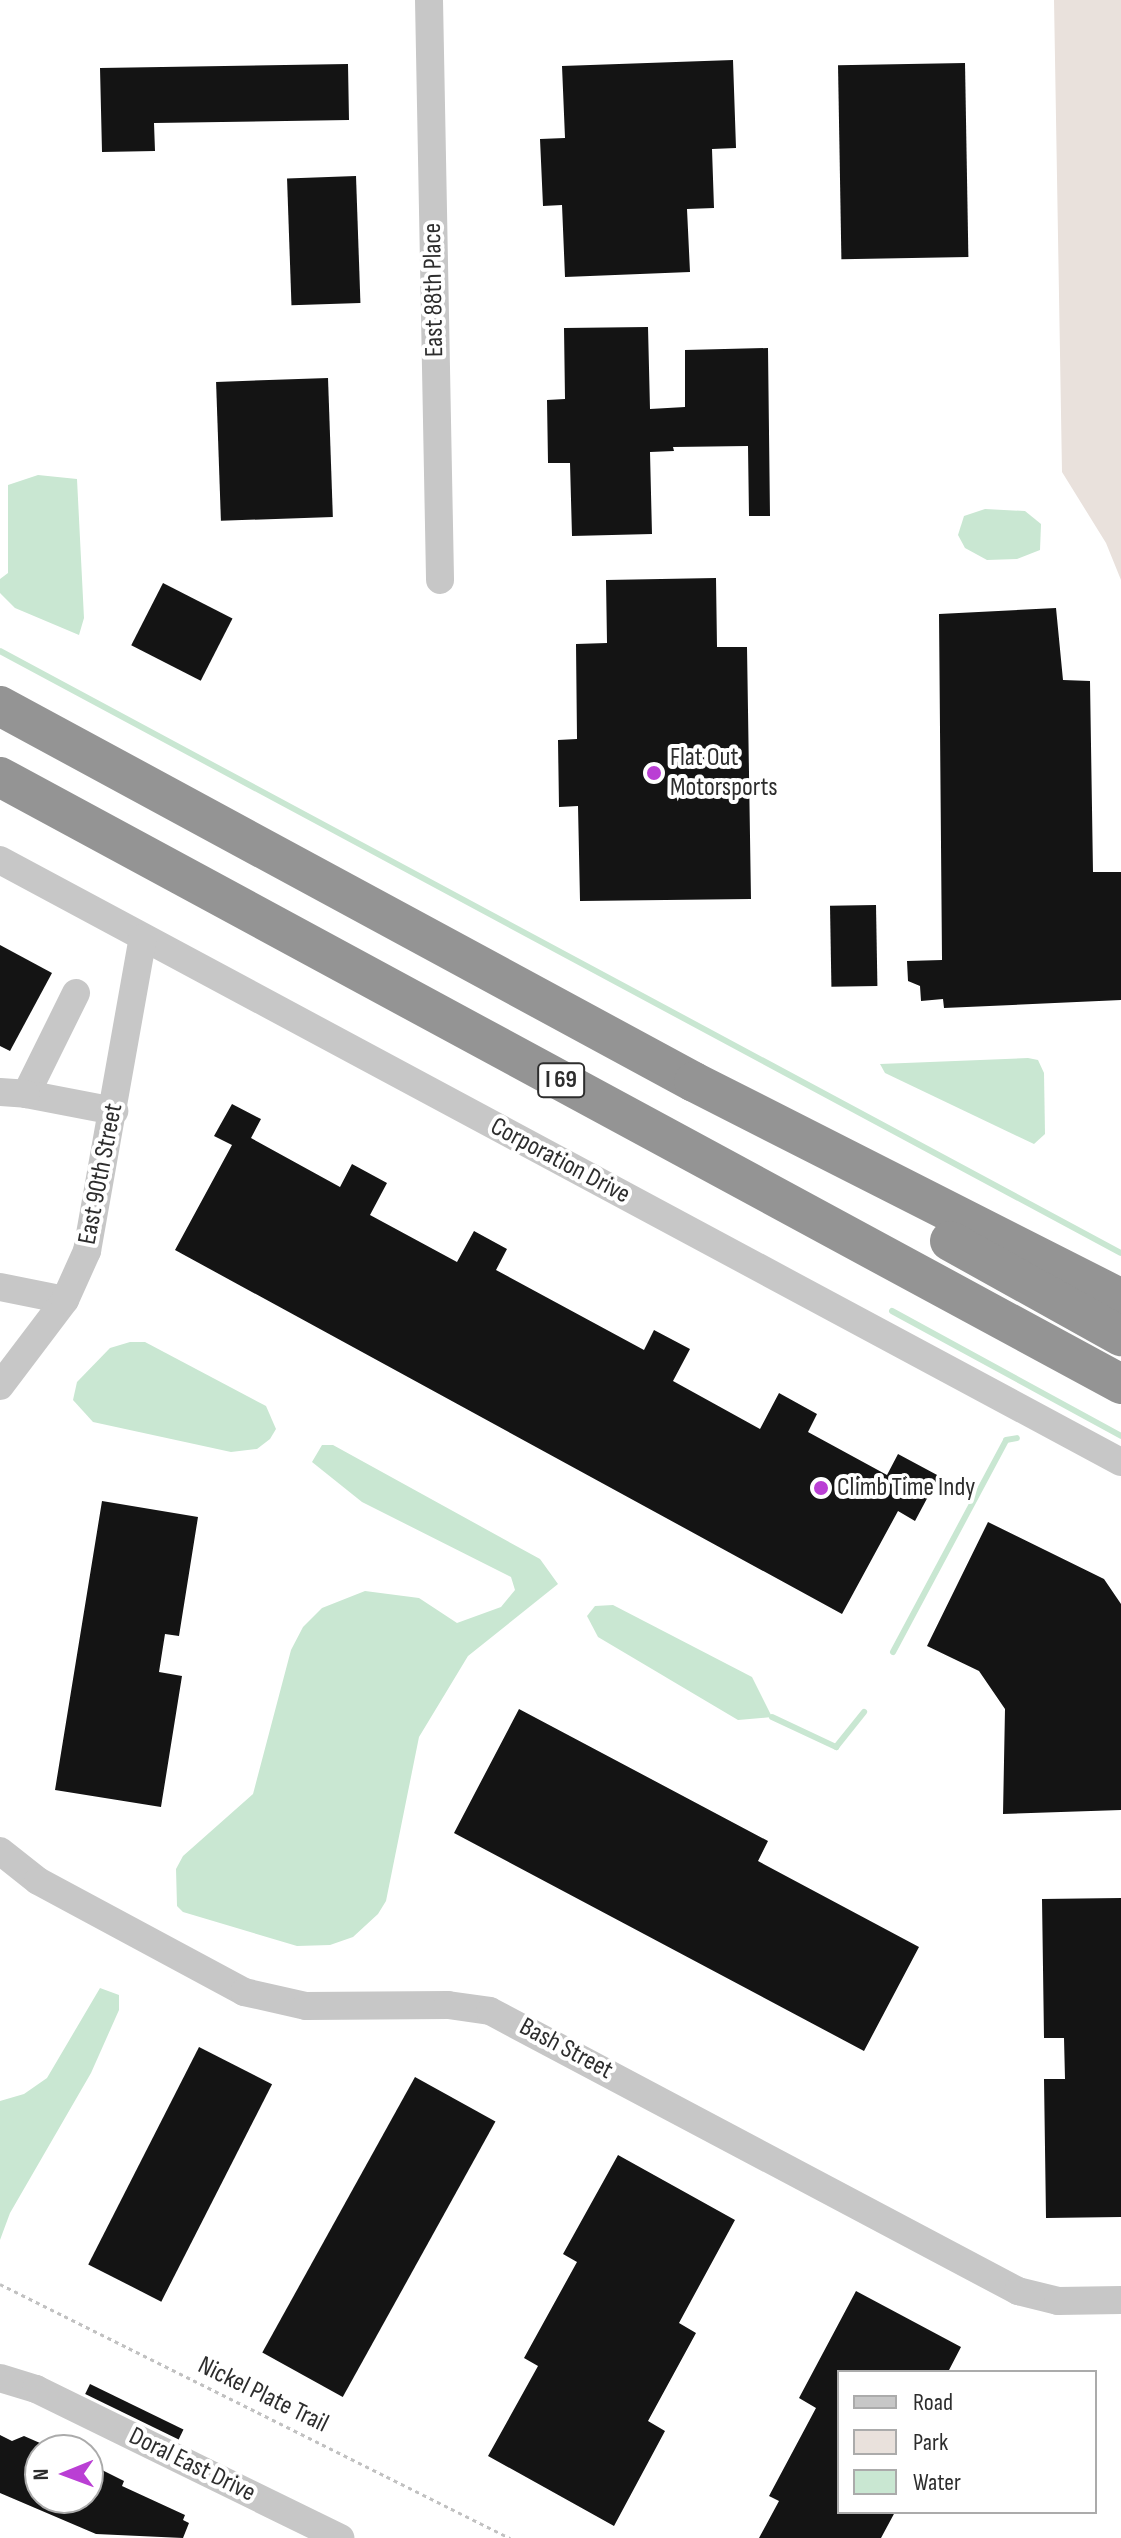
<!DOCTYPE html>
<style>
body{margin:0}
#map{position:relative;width:1121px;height:2538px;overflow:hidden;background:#fff;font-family:"Sofia Sans Condensed",sans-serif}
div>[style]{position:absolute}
.green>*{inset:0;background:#e9e1dc}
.water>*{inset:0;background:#c9e7d2}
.stream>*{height:6px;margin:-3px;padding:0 3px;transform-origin:3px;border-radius:3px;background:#c9e7d2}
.building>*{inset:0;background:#141414;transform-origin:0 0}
.path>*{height:3px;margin-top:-1.5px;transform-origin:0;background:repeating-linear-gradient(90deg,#c1c1c1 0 4px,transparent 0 8px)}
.minor>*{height:28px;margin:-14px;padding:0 14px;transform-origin:14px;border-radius:14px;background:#c7c7c7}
.highway>*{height:40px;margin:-20px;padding:0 20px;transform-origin:20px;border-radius:20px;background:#949494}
.dots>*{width:22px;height:22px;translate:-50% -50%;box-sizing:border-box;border:4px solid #fff;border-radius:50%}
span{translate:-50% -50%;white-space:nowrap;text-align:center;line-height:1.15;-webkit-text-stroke:8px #fff;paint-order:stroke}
.shield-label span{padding:2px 6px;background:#fff;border:2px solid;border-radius:6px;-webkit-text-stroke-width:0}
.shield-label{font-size:24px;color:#2d2d2d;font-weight:700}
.street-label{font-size:26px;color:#2d2d2d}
.poi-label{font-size:26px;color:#2d2d2d}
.left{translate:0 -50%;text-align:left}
.legend{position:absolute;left:837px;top:2370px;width:260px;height:144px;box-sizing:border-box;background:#fff;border:2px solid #ababab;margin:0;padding:10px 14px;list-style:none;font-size:24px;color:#2d2d2d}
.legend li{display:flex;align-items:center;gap:16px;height:40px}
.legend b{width:40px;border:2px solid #ababab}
.north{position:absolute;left:24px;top:2434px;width:80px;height:80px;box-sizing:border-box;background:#fff;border:2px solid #ababab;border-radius:50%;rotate:269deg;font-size:22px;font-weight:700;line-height:32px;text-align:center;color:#2d2d2d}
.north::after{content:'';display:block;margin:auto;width:28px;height:36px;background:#ba3fd4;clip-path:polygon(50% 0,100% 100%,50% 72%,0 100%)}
</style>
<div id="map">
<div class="green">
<i style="clip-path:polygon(1054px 0,1121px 0,1121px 580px,1106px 543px,1062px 472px)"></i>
</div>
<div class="water">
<i style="clip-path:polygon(38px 475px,77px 479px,84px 618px,79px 635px,15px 608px,0 593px,0 579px,8px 573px,8px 485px)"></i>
<i style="clip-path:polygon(985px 509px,1025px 511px,1041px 524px,1040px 550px,1017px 559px,987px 560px,965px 548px,958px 535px,964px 516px)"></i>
<i style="clip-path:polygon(1028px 1058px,1038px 1060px,1044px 1073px,1045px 1134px,1034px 1144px,885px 1073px,880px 1064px)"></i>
<i style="clip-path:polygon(130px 1342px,145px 1342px,266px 1406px,276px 1429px,270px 1439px,257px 1449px,231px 1452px,93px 1422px,73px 1400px,77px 1382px,110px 1348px)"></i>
<i style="clip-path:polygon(322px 1445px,333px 1445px,540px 1559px,558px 1584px,468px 1656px,419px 1737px,386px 1901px,378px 1914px,353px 1937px,330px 1945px,297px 1946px,183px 1912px,177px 1906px,176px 1869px,183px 1856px,253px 1794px,291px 1650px,303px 1627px,322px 1608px,365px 1591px,419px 1598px,457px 1623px,501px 1607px,515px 1590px,511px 1577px,362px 1502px,312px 1462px)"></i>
<i style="clip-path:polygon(613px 1605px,752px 1677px,772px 1717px,738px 1720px,598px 1637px,587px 1616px,595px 1606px)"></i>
<i style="clip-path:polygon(100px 1988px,119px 1995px,119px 2010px,91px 2073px,10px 2213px,0 2240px,0 2101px,24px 2094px,47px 2078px)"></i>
</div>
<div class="stream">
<i style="left:0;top:651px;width:1272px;rotate:28.24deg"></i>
<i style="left:892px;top:1311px;width:261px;rotate:28.6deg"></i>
<i style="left:893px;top:1652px;width:240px;rotate:-61.9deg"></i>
<i style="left:1006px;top:1440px;width:11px;rotate:-10deg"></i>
<i style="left:772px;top:1717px;width:71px;rotate:25.1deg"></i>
<i style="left:836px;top:1747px;width:45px;rotate:-51.3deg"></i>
</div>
<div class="building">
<i style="clip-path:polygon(733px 60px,736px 148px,712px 149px,714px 208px,687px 209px,690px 272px,565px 277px,562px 205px,543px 206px,540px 139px,565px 138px,562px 66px)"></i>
<i style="left:965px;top:63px;width:194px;height:127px;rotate:89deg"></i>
<i style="clip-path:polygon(348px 64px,349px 120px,154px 123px,155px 151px,102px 152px,100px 68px)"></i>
<i style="left:356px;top:176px;width:127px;height:69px;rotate:88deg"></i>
<i style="clip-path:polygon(648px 327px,650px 409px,685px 407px,685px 350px,768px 348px,770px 516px,749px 516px,748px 446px,673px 447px,674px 451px,650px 452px,652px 534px,572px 536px,570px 463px,548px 463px,547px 400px,565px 399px,564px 328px)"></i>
<i style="left:328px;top:378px;width:139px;height:112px;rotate:88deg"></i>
<i style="clip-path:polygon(716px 578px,717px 647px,747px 647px,751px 899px,580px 901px,578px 806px,559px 807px,558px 740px,577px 739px,576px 644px,607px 643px,606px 580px)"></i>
<i style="left:163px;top:583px;width:78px;height:70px;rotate:27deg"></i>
<i style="clip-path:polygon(1056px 608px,1063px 680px,1090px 681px,1093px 872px,1121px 872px,1121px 1000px,944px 1008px,943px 999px,921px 1001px,920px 986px,908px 981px,907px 961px,942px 960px,939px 614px)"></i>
<i style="left:876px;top:905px;width:81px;height:46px;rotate:89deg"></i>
<i style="clip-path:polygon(0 945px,52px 973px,10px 1051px,0 1046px)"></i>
<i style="clip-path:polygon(232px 1104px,261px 1119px,251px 1138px,340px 1187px,352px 1164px,387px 1183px,370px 1215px,457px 1262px,474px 1231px,507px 1249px,496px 1270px,644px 1350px,654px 1330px,690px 1349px,673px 1381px,760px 1429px,779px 1393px,817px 1414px,808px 1432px,887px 1475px,898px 1454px,939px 1476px,915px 1521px,898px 1511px,842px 1614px,175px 1250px,232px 1145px,214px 1136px)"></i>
<i style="clip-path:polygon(102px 1501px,198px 1517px,179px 1636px,165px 1634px,159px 1672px,182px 1676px,161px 1807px,55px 1790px)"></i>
<i style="clip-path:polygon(988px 1522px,1104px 1579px,1121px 1604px,1121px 1810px,1003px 1814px,1005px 1709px,979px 1671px,927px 1646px)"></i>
<i style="clip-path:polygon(519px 1709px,768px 1841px,758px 1861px,919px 1947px,864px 2051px,454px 1833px)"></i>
<i style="clip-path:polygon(1121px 1898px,1121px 2217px,1046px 2218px,1044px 2079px,1065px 2079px,1064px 2038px,1044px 2038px,1042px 1899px)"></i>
<i style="left:199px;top:2047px;width:82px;height:244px;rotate:27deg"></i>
<i style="left:415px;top:2077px;width:92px;height:315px;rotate:29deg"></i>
<i style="clip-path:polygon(618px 2155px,735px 2220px,679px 2323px,696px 2333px,648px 2421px,665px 2431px,614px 2526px,488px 2456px,538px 2366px,524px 2358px,577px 2262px,563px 2254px)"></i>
<i style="clip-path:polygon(856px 2291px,961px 2347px,948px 2372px,839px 2372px,839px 2512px,895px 2512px,881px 2538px,759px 2538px,779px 2501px,769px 2496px,816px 2408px,799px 2398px)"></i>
<i style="left:90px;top:2384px;width:104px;height:11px;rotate:26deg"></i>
<i style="clip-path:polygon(0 2435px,12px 2441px,24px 2436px,40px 2443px,40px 2498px,88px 2498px,88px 2463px,124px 2481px,122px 2486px,185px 2515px,183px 2520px,189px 2523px,183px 2538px,96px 2534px,0 2493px)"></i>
</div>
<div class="path">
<i style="left:0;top:2284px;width:570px;rotate:26.48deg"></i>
</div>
<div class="minor">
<i style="left:429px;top:0;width:580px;rotate:88.91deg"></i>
<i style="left:0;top:860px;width:1272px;rotate:28.24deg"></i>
<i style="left:76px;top:993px;width:113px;rotate:116.3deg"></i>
<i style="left:26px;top:1094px;width:90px;rotate:10.9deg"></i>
<i style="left:0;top:1092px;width:26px;rotate:4deg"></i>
<i style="left:0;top:1287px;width:66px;rotate:11.3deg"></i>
<i style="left:0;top:1386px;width:108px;rotate:-52.9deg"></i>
<i style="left:65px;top:1300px;width:54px;rotate:-65.8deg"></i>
<i style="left:87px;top:1251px;width:318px;rotate:-79.9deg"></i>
<i style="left:0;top:1851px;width:48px;rotate:38.3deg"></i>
<i style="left:38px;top:1881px;width:234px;rotate:28.3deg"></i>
<i style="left:244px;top:1992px;width:64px;rotate:12.7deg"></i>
<i style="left:306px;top:2006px;width:142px;rotate:-0.4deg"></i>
<i style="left:448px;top:2005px;width:42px;rotate:8.1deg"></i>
<i style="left:490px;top:2011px;width:598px;rotate:27.94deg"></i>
<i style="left:1018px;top:2291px;width:41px;rotate:14deg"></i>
<i style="left:1058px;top:2301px;width:63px;rotate:-0.9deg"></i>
<i style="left:0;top:2378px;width:38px;rotate:17deg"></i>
<i style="left:36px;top:2389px;width:339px;rotate:26.1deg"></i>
</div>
<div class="highway">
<i style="left:0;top:706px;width:789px;rotate:28.45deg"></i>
<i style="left:694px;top:1082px;width:479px;rotate:26.9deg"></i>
<i style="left:0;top:777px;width:1275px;rotate:28.43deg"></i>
<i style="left:950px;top:1241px;width:196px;rotate:29.1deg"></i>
</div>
<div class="dots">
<i style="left:654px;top:773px;background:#ba3fd4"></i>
<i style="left:821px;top:1488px;background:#ba3fd4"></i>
</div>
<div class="shield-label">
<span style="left:561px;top:1080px">I 69</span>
</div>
<div class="street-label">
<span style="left:434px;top:290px;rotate:-91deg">East 88th Place</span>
<span style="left:560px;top:1161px;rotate:28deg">Corporation Drive</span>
<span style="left:101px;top:1174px;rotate:-79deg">East 90th Street</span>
<span style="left:566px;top:2049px;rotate:28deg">Bash Street</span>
<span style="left:263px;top:2395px;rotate:26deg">Nickel Plate Trail</span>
<span style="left:192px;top:2465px;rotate:26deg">Doral East Drive</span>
</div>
<div class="poi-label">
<span class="left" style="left:670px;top:773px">Flat Out<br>Motorsports</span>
<span class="left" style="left:837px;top:1488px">Climb Time Indy</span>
</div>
<ul class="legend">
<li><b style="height:10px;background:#c7c7c7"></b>Road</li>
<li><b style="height:22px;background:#e9e1dc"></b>Park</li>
<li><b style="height:22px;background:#c9e7d2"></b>Water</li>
</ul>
<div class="north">N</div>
</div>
